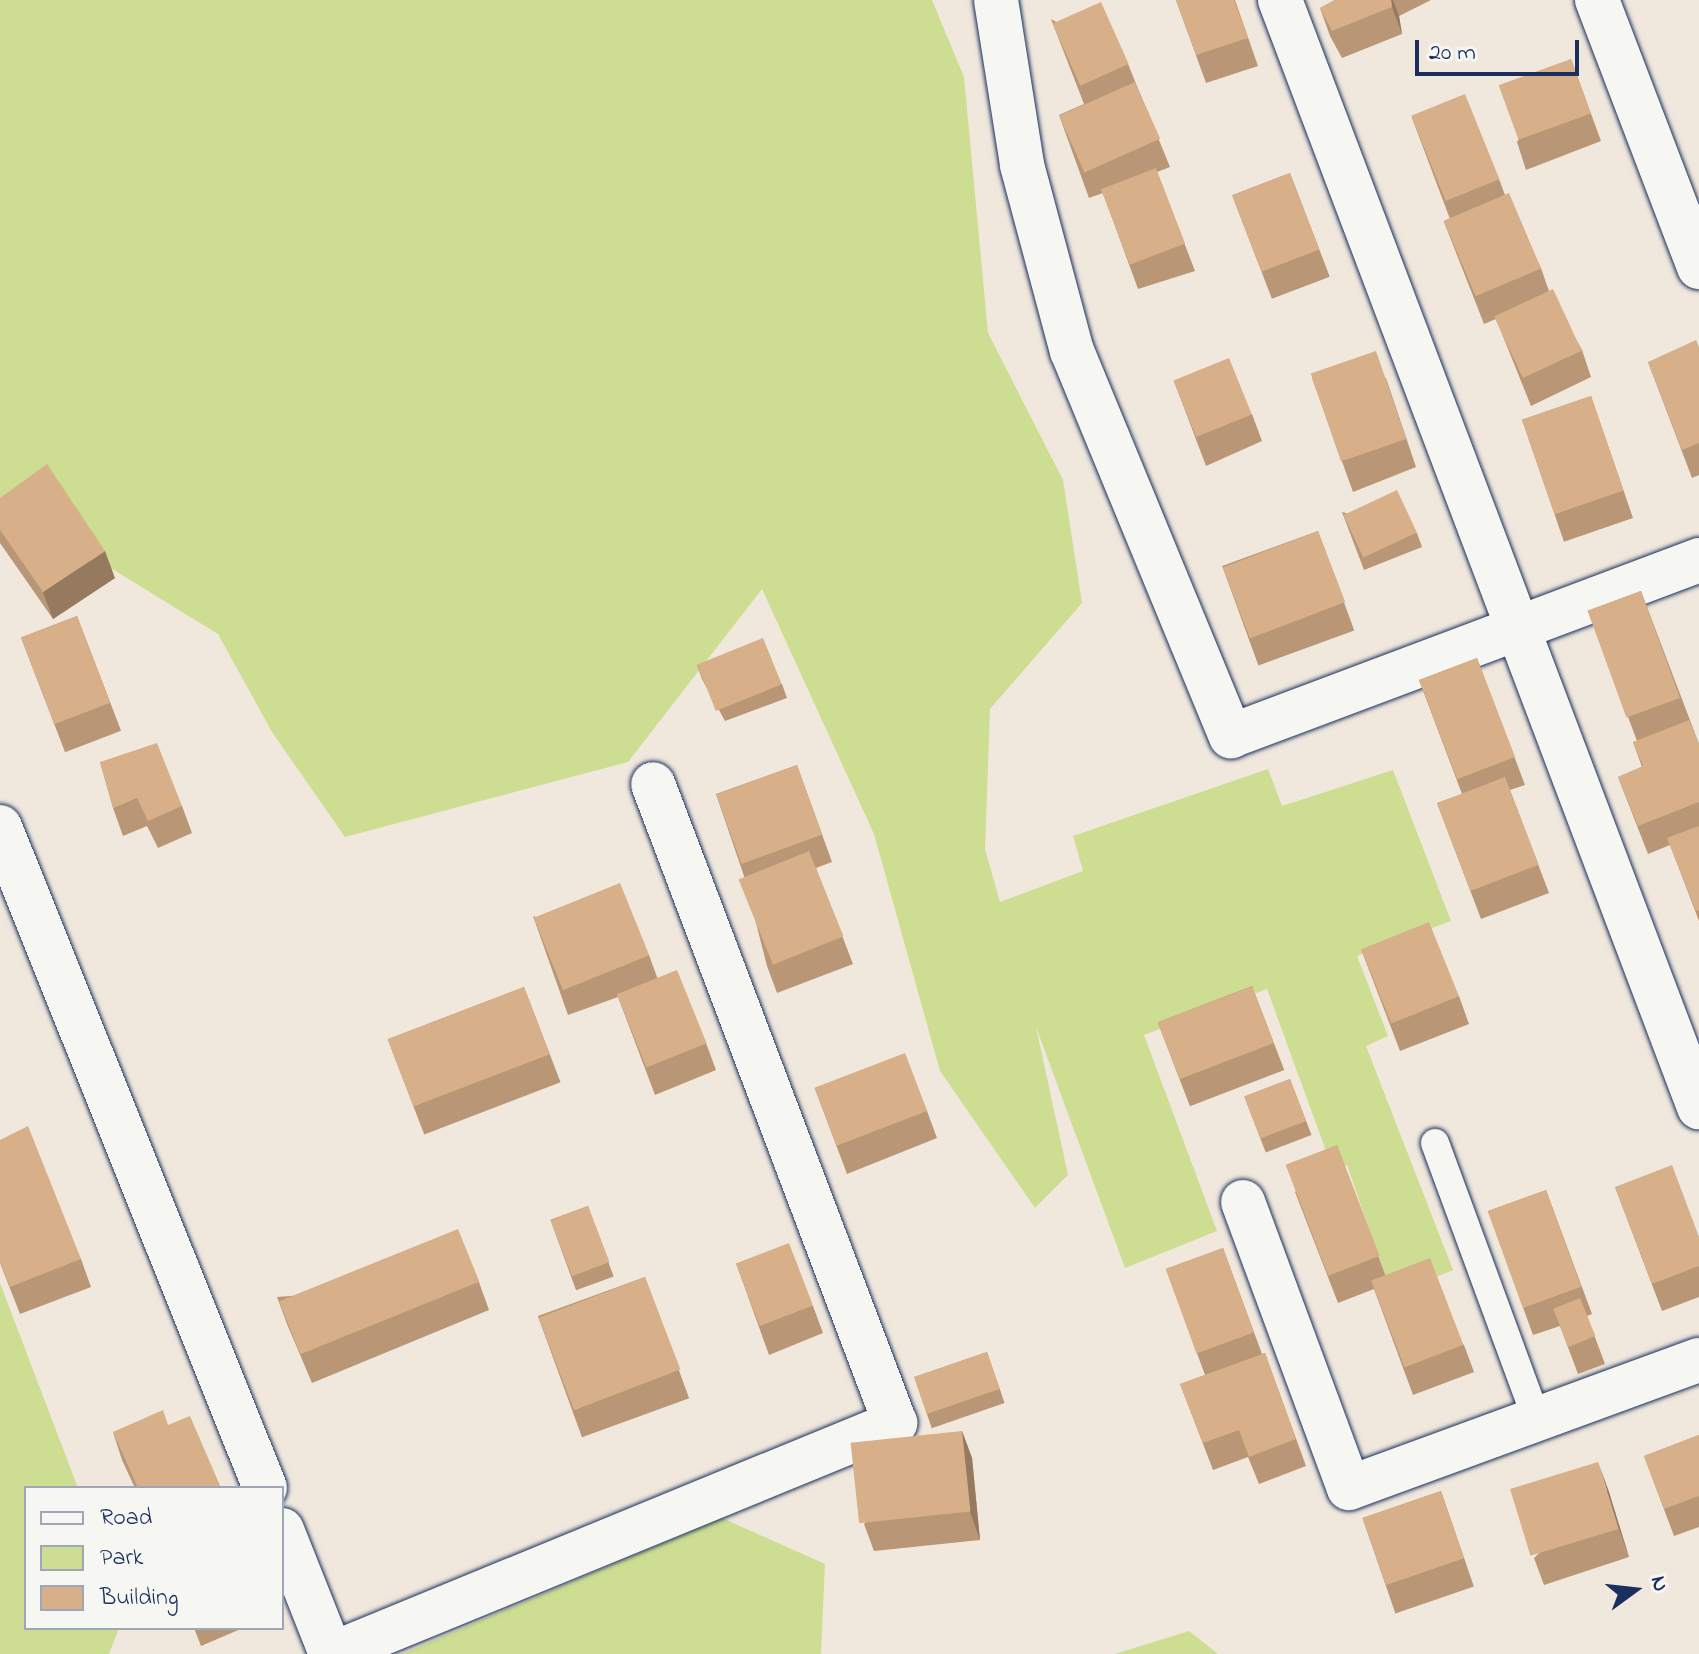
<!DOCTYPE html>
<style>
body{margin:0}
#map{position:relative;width:1699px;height:1654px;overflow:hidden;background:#f0e8dd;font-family:"Indie Flower",sans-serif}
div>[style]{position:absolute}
.green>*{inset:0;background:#cdde92}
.roads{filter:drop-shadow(0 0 2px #1b2f5e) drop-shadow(0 0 2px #1b2f5e)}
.lane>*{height:28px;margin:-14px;padding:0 14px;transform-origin:14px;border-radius:14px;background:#f6f6f2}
.street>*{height:44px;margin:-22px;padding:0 22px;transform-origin:22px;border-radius:22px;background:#f6f6f2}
.wall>*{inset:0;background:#b99675;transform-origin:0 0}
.shaded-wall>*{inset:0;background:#967a5f}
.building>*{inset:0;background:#d7af88;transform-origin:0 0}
span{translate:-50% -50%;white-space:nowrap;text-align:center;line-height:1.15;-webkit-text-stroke:7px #f6f6f2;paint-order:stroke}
.legend{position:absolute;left:24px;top:1486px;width:260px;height:144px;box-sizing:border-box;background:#f6f6f2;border:2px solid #9ea6b7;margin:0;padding:10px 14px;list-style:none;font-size:24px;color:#1b2f5e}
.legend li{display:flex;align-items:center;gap:16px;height:40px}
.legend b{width:40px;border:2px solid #9ea6b7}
.north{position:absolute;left:1595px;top:1550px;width:80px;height:80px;-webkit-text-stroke:6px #f6f6f2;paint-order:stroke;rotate:75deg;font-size:22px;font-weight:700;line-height:32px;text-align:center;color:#1b2f5e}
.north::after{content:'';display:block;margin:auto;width:28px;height:36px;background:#1b2f5e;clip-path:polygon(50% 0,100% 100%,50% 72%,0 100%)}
.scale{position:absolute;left:1415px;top:40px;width:164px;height:36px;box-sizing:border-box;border:4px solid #1b2f5e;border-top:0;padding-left:10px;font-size:24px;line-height:28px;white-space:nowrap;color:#1b2f5e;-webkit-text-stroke:6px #f6f6f2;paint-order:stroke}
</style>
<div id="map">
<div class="green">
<i style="clip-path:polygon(0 0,932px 0,964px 77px,988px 333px,1063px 480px,1082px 603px,990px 709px,985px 849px,1000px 902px,1083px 871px,1073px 836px,1268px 769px,1282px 806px,1393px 770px,1451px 921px,1357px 956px,1388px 1036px,1366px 1046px,1453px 1270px,1392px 1295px,1347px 1165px,1333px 1170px,1267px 989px,1144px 1035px,1217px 1231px,1125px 1268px,1036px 1027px,1068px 1175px,1035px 1208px,940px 1071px,874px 834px,762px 589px,628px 762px,345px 837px,272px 732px,218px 634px,0 500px)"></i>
<i style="clip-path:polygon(0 1283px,78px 1488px,26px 1488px,26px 1628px,119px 1628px,109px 1654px,0 1654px)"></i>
<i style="clip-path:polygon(722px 1518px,825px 1564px,821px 1654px,402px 1654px)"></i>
<i style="clip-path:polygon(1189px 1631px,1218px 1654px,1115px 1654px)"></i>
</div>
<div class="roads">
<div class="lane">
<i style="left:1435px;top:1143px;width:295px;rotate:69.8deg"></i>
</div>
<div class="street">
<i style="left:996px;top:0;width:167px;rotate:81deg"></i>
<i style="left:1022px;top:165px;width:193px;rotate:75deg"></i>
<i style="left:1072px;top:351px;width:417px;rotate:67.6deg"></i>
<i style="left:1231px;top:736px;width:500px;rotate:-20.6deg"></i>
<i style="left:1280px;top:0;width:1184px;rotate:69.27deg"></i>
<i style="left:1597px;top:0;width:286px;rotate:69.1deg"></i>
<i style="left:0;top:827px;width:712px;rotate:68.15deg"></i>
<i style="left:1243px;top:1202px;width:305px;rotate:69.7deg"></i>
<i style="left:1349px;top:1488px;width:373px;rotate:-20.1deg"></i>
<i style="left:282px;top:1530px;width:133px;rotate:68.4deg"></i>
<i style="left:332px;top:1654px;width:609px;rotate:-22.31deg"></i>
<i style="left:895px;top:1423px;width:683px;rotate:-110.74deg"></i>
</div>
</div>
<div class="wall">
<i style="clip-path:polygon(1176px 0,1235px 0,1258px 66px,1206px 83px)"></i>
<i style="clip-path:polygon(1335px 0,1431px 0,1399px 16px,1402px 34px,1342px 58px,1330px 36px,1320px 8px)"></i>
<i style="clip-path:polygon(1051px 19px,1128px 64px,1170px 167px,1157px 172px,1195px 271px,1138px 289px,1103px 193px,1089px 198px,1059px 115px,1084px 104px)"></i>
<i style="clip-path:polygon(1571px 59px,1601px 141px,1526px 170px,1517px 142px)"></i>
<i style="clip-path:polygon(1412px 118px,1499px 179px,1505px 195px,1541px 268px,1549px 291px,1582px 350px,1591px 377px,1531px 406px,1496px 319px,1484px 324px,1444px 222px,1450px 219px)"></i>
<i style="left:1290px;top:173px;width:111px;height:62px;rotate:69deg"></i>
<i style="clip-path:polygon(1699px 347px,1699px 475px,1692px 478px,1648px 362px)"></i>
<i style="clip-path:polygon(1312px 378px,1386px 378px,1416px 467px,1353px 492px)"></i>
<i style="clip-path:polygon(1174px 381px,1252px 414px,1262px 441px,1206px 466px)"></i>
<i style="left:1591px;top:396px;width:129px;height:73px;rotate:71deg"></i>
<i style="clip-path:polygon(0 498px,115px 578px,53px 619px,0 543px)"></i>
<i style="clip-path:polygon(1342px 512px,1417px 533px,1422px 547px,1364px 570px)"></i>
<i style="left:1318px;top:531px;width:106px;height:102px;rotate:70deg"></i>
<i style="clip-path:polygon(1641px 591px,1699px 744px,1699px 921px,1670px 845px,1648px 854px,1618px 777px,1642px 767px,1633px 742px,1637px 741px,1588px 611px)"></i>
<i style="left:77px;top:616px;width:123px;height:60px;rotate:69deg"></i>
<i style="clip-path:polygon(1477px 658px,1525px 785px,1510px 790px,1549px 893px,1481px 919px,1437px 803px,1462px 794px,1419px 680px)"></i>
<i style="clip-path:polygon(697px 665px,782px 684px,787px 698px,725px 721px,702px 679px)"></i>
<i style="clip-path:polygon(100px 762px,182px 806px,192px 833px,158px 848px,147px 826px,123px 836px,113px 808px)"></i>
<i style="clip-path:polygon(797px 765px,832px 862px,816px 868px,853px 964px,777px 993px,767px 966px,744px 876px,716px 794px)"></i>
<i style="clip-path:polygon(533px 916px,649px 955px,657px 977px,706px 1043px,716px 1070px,655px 1095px,618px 997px,568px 1015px)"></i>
<i style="clip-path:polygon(1361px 949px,1459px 996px,1469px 1024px,1400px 1051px)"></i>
<i style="left:1252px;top:986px;width:90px;height:101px;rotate:69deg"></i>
<i style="left:524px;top:987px;width:102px;height:146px;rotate:69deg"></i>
<i style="left:1290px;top:1079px;width:60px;height:49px;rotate:69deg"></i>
<i style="clip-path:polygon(815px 1089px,927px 1111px,937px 1138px,847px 1174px)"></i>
<i style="clip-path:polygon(1337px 1145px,1386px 1277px,1464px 1345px,1474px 1372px,1413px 1395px,1374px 1289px,1338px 1303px,1295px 1192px)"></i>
<i style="clip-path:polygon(1615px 1187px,1699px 1237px,1699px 1297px,1662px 1311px)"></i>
<i style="clip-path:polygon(1546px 1190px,1592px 1314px,1587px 1316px,1605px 1364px,1578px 1374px,1560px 1326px,1533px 1335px,1488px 1211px)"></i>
<i style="left:588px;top:1206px;width:75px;height:40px;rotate:70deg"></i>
<i style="clip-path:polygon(1223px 1248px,1262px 1354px,1265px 1353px,1306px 1466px,1259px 1484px,1248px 1457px,1213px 1470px,1180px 1384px,1205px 1375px,1166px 1269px)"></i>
<i style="clip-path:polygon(81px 1259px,91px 1287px,20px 1314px,0 1263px)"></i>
<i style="clip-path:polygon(736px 1263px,813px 1306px,823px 1333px,769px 1355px)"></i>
<i style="left:645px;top:1277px;width:129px;height:114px;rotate:70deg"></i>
<i style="clip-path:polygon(479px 1282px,489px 1310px,312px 1383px,287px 1324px,277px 1297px)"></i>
<i style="left:987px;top:1352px;width:54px;height:77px;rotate:71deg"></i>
<i style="clip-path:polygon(168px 1425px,221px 1488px,135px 1488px,122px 1460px,113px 1432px)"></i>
<i style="clip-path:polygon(962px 1431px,972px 1458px,980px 1540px,874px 1551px,864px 1524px)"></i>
<i style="clip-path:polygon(1699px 1435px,1699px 1527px,1674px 1536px,1644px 1456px)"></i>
<i style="clip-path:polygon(1608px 1489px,1629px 1557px,1544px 1585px,1534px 1558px)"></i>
<i style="left:1441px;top:1491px;width:101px;height:83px;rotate:71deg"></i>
<i style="clip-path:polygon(194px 1628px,243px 1628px,201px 1646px)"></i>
</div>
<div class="shaded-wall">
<i style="clip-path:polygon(1391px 0,1393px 0,1399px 16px,1402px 34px,1392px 7px)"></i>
<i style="clip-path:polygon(105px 551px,115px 578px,53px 619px,43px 592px)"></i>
<i style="clip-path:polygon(962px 1431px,972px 1458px,980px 1540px,970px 1512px)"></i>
<i style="clip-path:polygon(1598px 1462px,1608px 1489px,1629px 1557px,1619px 1529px)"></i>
</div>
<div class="building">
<i style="clip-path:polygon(1176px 0,1234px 0,1248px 38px,1196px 55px)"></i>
<i style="clip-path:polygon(1335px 0,1391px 0,1392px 7px,1332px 31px,1320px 8px)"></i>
<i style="left:1101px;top:2px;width:68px;height:53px;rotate:66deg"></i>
<i style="left:1571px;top:59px;width:58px;height:77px;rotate:70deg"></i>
<i style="left:1135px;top:82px;width:62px;height:83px;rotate:66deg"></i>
<i style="left:1465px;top:94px;width:92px;height:58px;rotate:68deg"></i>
<i style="left:1156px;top:168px;width:81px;height:59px;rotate:69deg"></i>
<i style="left:1290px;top:173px;width:82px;height:62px;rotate:69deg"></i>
<i style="left:1509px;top:193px;width:82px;height:71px;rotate:67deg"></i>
<i style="left:1553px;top:289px;width:68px;height:65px;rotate:65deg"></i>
<i style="clip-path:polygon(1696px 340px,1699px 347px,1699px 443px,1682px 450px,1648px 362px)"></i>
<i style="left:1376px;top:351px;width:93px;height:69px;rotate:71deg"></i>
<i style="left:1229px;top:358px;width:61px;height:60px;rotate:68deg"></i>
<i style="left:1591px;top:396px;width:100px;height:73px;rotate:71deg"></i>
<i style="clip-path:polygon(47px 464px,105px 551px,43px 592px,0 530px,0 498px)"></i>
<i style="left:1397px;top:490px;width:47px;height:59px;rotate:65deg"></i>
<i style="left:1318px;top:531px;width:76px;height:102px;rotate:69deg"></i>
<i style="left:1641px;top:591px;width:114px;height:57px;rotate:70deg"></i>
<i style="left:77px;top:616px;width:93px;height:60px;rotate:69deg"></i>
<i style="left:763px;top:638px;width:50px;height:71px;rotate:68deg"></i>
<i style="left:1477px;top:658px;width:106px;height:62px;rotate:69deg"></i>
<i style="clip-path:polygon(1689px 720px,1699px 744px,1699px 802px,1638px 826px,1618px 777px,1643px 766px,1633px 742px)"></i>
<i style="clip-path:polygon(157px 743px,182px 806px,148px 821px,137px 798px,113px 808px,100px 762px)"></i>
<i style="left:797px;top:765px;width:74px;height:86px;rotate:70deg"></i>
<i style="left:1505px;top:777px;width:94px;height:73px;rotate:69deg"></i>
<i style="clip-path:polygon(1699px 826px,1699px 910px,1696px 911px,1667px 838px)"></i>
<i style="left:809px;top:851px;width:92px;height:76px;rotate:68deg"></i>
<i style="left:620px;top:883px;width:78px;height:93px;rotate:68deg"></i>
<i style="left:1429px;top:922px;width:80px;height:73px;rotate:68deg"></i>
<i style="left:677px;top:970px;width:79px;height:65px;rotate:68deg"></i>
<i style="left:1252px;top:986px;width:61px;height:101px;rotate:69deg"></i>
<i style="left:524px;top:987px;width:72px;height:146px;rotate:69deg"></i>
<i style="left:905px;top:1053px;width:62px;height:97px;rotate:69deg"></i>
<i style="left:1290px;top:1079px;width:45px;height:49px;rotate:69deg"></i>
<i style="clip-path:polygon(28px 1126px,81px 1259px,10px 1287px,0 1262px,0 1140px)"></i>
<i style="left:1337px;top:1145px;width:119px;height:55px;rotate:69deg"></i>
<i style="clip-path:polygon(1672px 1165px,1699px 1237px,1699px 1266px,1652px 1284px,1615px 1187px)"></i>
<i style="left:1546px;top:1190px;width:103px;height:62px;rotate:70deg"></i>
<i style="left:588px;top:1206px;width:60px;height:40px;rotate:69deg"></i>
<i style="left:458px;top:1229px;width:57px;height:193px;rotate:68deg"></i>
<i style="left:789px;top:1243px;width:67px;height:57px;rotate:69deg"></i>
<i style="left:1223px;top:1248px;width:90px;height:61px;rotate:70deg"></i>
<i style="left:1430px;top:1258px;width:93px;height:63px;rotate:69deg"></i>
<i style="left:645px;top:1277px;width:99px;height:114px;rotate:69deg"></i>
<i style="left:1580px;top:1298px;width:41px;height:29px;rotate:68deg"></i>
<i style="left:987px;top:1352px;width:39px;height:77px;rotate:71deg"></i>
<i style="clip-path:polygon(1265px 1353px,1296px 1439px,1249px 1457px,1239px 1430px,1203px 1443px,1180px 1384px)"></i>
<i style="clip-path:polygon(163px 1410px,168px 1425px,190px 1416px,221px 1488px,138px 1488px,113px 1432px)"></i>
<i style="left:962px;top:1431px;width:81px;height:112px;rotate:84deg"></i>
<i style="clip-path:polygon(1699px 1435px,1699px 1496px,1664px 1509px,1644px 1456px)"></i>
<i style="left:1598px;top:1462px;width:70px;height:92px;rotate:73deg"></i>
<i style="left:1441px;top:1491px;width:71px;height:83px;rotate:71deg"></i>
</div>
<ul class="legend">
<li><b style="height:10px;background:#f6f6f2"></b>Road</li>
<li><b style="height:22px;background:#cdde92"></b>Park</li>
<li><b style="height:22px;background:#d7af88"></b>Building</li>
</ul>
<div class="north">N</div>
<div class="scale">20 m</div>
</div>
